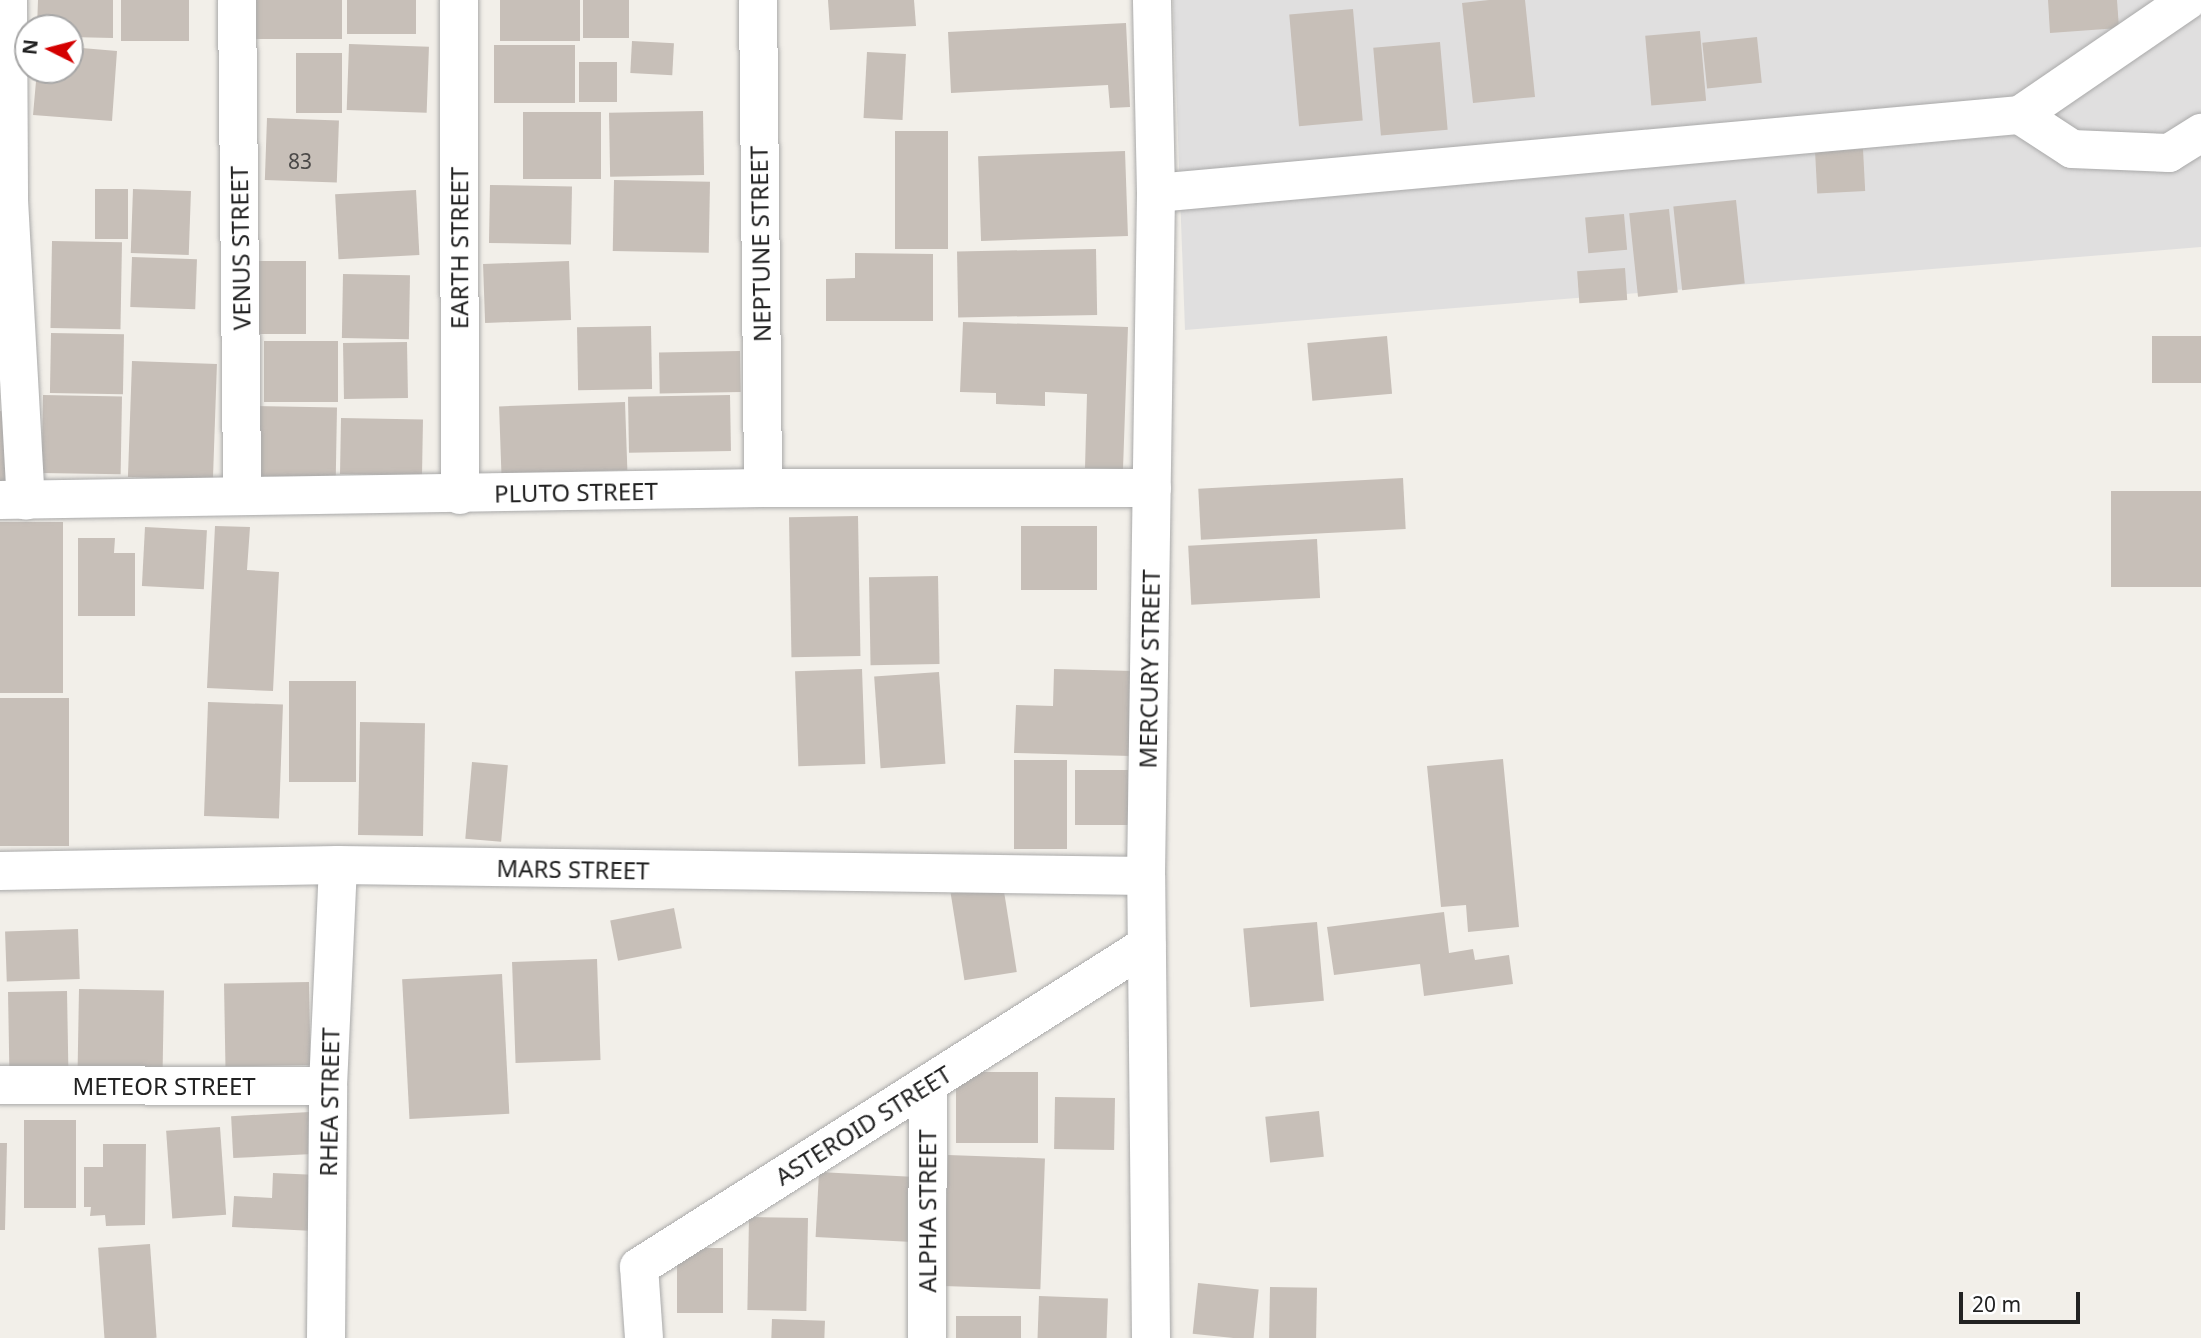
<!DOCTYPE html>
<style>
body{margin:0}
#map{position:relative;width:2201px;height:1338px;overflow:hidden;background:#f2efe9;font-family:"Noto Sans",sans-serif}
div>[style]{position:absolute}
.residential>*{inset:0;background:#e0dfdf}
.building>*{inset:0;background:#c7bfb8;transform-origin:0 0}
.roads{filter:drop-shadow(0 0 2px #a9a9a9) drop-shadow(0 0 2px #a9a9a9)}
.minor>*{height:38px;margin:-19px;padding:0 19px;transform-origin:19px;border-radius:19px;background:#fff}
span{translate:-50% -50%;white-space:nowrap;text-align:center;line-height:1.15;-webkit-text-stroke:5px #fff;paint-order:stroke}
.number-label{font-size:21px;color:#4b4948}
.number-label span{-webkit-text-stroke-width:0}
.street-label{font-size:24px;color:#222}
.north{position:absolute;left:14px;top:14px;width:70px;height:70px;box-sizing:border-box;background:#fff;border:2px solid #a7a7a7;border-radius:50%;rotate:276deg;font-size:19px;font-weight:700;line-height:28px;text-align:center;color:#222}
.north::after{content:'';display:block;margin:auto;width:24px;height:32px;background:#d40000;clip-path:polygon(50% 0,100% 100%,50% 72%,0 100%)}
.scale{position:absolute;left:1959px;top:1292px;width:121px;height:32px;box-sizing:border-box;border:4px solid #222;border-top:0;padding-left:9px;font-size:21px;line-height:24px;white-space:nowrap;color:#222;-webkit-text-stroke:5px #fff;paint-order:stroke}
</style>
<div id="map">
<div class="residential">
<i style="clip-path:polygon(1173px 0,2201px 0,2201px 247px,1185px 330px)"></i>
</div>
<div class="building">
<i style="clip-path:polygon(38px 0,113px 0,113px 38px,70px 37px,70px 28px,37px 28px)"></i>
<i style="left:121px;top:0;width:68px;height:41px"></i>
<i style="left:254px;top:0;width:88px;height:39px"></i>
<i style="left:347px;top:0;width:69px;height:34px"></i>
<i style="left:500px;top:0;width:80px;height:41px"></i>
<i style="left:583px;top:0;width:46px;height:38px"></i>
<i style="clip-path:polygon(828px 0,914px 0,916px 26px,830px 30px)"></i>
<i style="clip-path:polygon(1489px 0,1525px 0,1535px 97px,1473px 103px,1462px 3px)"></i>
<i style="clip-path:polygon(2048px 0,2117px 0,2119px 28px,2050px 33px)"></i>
<i style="left:1353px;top:9px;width:112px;height:64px;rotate:85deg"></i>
<i style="clip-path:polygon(1126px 23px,1130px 107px,1110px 108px,1108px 85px,951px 93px,948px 32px)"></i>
<i style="left:1700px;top:31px;width:70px;height:55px;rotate:85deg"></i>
<i style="left:1757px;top:37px;width:46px;height:55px;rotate:84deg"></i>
<i style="left:632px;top:41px;width:42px;height:32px;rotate:3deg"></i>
<i style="left:1440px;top:42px;width:88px;height:67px;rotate:85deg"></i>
<i style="left:349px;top:44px;width:80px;height:66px;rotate:2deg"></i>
<i style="left:494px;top:45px;width:81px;height:58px"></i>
<i style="clip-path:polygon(70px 47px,117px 51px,112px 121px,33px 115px,37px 70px,70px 70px)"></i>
<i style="left:867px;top:52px;width:39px;height:66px;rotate:3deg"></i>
<i style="left:296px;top:53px;width:46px;height:60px"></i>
<i style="left:579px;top:62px;width:38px;height:40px"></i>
<i style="left:703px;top:111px;width:64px;height:94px;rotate:89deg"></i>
<i style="left:523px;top:112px;width:78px;height:67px"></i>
<i style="left:267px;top:118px;width:72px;height:62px;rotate:2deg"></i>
<i style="left:895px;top:131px;width:53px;height:118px"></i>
<i style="left:1863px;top:149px;width:42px;height:48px;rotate:87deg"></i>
<i style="left:1125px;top:151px;width:85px;height:147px;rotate:88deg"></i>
<i style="left:614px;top:180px;width:96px;height:71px;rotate:1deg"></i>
<i style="left:490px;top:185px;width:82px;height:58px;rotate:1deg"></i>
<i style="left:95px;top:189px;width:33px;height:50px"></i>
<i style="left:133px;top:189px;width:58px;height:64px;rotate:2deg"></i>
<i style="left:416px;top:190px;width:65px;height:81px;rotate:87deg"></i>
<i style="left:1736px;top:200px;width:84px;height:63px;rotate:84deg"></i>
<i style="left:1669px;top:209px;width:84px;height:40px;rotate:84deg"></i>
<i style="left:1624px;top:214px;width:36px;height:39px;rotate:85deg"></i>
<i style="left:52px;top:241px;width:70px;height:87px;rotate:1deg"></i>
<i style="left:1096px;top:249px;width:66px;height:139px;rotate:89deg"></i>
<i style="clip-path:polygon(855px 253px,933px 254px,933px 321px,826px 321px,826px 279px,855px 278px)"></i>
<i style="left:132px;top:257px;width:65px;height:50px;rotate:2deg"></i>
<i style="left:306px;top:261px;width:73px;height:47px;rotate:90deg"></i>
<i style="left:569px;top:261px;width:59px;height:86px;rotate:88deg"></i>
<i style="left:1625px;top:268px;width:32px;height:48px;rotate:86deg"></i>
<i style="left:343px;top:274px;width:67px;height:64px;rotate:1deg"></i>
<i style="clip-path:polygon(963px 322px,1128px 327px,1123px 469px,1085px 468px,1087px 394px,1045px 392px,1045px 406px,996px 404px,996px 393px,960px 392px)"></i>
<i style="left:651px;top:326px;width:63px;height:74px;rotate:89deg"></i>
<i style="left:51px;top:333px;width:73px;height:60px;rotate:1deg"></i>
<i style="left:1387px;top:336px;width:58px;height:80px;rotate:85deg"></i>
<i style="left:2201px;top:336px;width:47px;height:49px;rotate:90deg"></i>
<i style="left:338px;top:341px;width:61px;height:74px;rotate:90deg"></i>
<i style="left:407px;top:342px;width:56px;height:64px;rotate:89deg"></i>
<i style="left:740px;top:351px;width:41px;height:81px;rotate:89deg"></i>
<i style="left:132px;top:361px;width:85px;height:116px;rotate:2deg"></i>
<i style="left:43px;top:395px;width:79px;height:78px;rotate:1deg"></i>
<i style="left:730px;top:395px;width:56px;height:102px;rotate:89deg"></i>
<i style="left:625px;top:402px;width:68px;height:126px;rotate:88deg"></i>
<i style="left:252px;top:406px;width:85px;height:70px;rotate:1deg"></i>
<i style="clip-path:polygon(7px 410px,10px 481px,0 482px,0 411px)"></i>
<i style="left:341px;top:418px;width:82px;height:56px;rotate:1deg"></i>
<i style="left:1403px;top:478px;width:51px;height:205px;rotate:87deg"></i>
<i style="left:2201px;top:491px;width:96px;height:90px;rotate:90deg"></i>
<i style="left:858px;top:516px;width:140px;height:69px;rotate:89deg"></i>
<i style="left:0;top:522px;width:63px;height:171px"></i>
<i style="clip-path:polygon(215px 526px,250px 527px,247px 570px,279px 572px,273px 691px,207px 688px)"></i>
<i style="left:1021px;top:526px;width:76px;height:64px"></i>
<i style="left:145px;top:527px;width:62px;height:59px;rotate:3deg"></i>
<i style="clip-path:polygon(78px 538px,115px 538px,114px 553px,135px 553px,135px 616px,78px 616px)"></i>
<i style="left:1317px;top:539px;width:59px;height:129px;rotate:87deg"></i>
<i style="left:938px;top:576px;width:88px;height:69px;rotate:89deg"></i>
<i style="left:862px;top:669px;width:95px;height:67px;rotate:88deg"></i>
<i style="clip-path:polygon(1054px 669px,1133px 671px,1131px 756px,1014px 753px,1016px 705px,1053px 706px)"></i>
<i style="left:939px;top:672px;width:92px;height:65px;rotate:86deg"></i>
<i style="left:289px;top:681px;width:67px;height:101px"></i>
<i style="left:69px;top:698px;width:148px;height:69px;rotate:90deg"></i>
<i style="left:208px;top:702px;width:75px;height:114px;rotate:2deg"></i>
<i style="left:360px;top:722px;width:65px;height:113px;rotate:1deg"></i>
<i style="clip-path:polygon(1503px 759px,1519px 927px,1468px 932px,1466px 905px,1441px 907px,1427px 766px)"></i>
<i style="left:1014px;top:760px;width:53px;height:89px"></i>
<i style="left:472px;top:762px;width:36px;height:77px;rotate:5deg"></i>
<i style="left:1128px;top:770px;width:55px;height:53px;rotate:90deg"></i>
<i style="left:1003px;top:885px;width:88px;height:53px;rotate:81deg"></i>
<i style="left:674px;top:908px;width:41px;height:65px;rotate:79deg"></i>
<i style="clip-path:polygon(1444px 912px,1449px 953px,1473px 949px,1475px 960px,1509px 955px,1513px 984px,1424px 996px,1420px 964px,1334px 975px,1327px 927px)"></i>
<i style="left:1317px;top:922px;width:79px;height:74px;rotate:85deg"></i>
<i style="left:78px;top:929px;width:50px;height:73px;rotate:88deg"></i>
<i style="left:597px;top:959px;width:101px;height:85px;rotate:88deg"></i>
<i style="left:502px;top:974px;width:140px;height:100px;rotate:87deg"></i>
<i style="left:309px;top:982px;width:83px;height:85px;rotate:89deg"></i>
<i style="left:79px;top:989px;width:85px;height:85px;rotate:1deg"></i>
<i style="left:67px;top:991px;width:76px;height:59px;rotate:89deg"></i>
<i style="left:956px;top:1072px;width:82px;height:71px"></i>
<i style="left:1055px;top:1097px;width:60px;height:52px;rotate:1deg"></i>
<i style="left:1319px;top:1111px;width:46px;height:54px;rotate:84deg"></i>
<i style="left:310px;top:1112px;width:42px;height:79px;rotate:87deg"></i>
<i style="left:24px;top:1120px;width:52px;height:88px"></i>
<i style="left:220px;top:1127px;width:88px;height:54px;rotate:86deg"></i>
<i style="clip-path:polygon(0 1143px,7px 1143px,5px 1230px,0 1230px)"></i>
<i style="clip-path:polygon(103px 1144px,146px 1144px,145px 1225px,106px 1226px,105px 1215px,90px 1216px,91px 1207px,84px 1207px,84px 1167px,103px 1167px)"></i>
<i style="left:948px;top:1155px;width:97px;height:131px;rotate:2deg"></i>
<i style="left:819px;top:1172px;width:97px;height:65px;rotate:3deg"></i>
<i style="clip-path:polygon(273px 1173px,318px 1175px,314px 1231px,232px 1227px,234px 1196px,272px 1198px)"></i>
<i style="left:749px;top:1217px;width:59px;height:93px;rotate:1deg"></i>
<i style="left:150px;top:1244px;width:94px;height:52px;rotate:86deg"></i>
<i style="left:677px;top:1248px;width:46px;height:65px"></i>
<i style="left:1198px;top:1283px;width:61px;height:51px;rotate:6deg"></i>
<i style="left:1270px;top:1287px;width:47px;height:51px;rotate:1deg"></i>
<i style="left:1039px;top:1296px;width:69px;height:42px;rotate:2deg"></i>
<i style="left:1021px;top:1316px;width:22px;height:65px;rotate:90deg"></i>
<i style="left:772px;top:1319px;width:53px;height:19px;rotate:2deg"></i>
</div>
<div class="roads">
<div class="minor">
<i style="left:8px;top:0;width:200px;rotate:89.7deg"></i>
<i style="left:9px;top:200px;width:301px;rotate:86.8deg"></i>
<i style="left:237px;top:0;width:496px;rotate:89.4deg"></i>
<i style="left:459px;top:0;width:495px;rotate:89.9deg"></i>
<i style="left:758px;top:0;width:488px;rotate:89.4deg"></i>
<i style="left:2020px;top:115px;width:62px;rotate:33.2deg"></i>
<i style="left:2072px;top:149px;width:97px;rotate:2.4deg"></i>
<i style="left:2169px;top:153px;width:38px;rotate:-32deg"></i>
<i style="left:1156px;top:193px;width:868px;rotate:-5.16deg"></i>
<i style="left:2020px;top:115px;width:204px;rotate:-34.4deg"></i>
<i style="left:0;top:500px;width:763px;rotate:-0.9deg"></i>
<i style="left:763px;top:488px;width:389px"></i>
<i style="left:0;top:871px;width:338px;rotate:-1deg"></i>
<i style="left:338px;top:865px;width:808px;rotate:0.78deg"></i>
<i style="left:0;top:1085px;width:328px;rotate:0.2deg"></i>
<i style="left:326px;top:1338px;width:252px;rotate:-89.5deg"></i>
<i style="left:328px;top:1086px;width:221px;rotate:-87.4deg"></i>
<i style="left:644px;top:1338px;width:71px;rotate:-94deg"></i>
<i style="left:639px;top:1267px;width:601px;rotate:-32.37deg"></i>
<i style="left:927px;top:1338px;width:254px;rotate:-89.8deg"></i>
<i style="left:1151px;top:1338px;width:462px;rotate:-90.6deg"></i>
<i style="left:1146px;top:876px;width:683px;rotate:-89.16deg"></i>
<i style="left:1156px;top:193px;width:193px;rotate:-91.2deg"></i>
</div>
</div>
<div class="number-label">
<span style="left:300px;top:161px">83</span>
</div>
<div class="street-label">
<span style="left:760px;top:244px;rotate:-91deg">NEPTUNE STREET</span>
<span style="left:240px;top:248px;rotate:-91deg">VENUS STREET</span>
<span style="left:459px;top:248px;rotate:-90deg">EARTH STREET</span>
<span style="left:576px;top:492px;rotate:-1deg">PLUTO STREET</span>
<span style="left:1149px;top:669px;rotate:-89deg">MERCURY STREET</span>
<span style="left:573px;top:869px;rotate:1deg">MARS STREET</span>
<span style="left:164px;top:1086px">METEOR STREET</span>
<span style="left:329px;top:1102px;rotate:-89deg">RHEA STREET</span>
<span style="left:863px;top:1125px;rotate:-32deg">ASTEROID STREET</span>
<span style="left:927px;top:1211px;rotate:-90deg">ALPHA STREET</span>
</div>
<div class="north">N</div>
<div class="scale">20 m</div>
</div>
